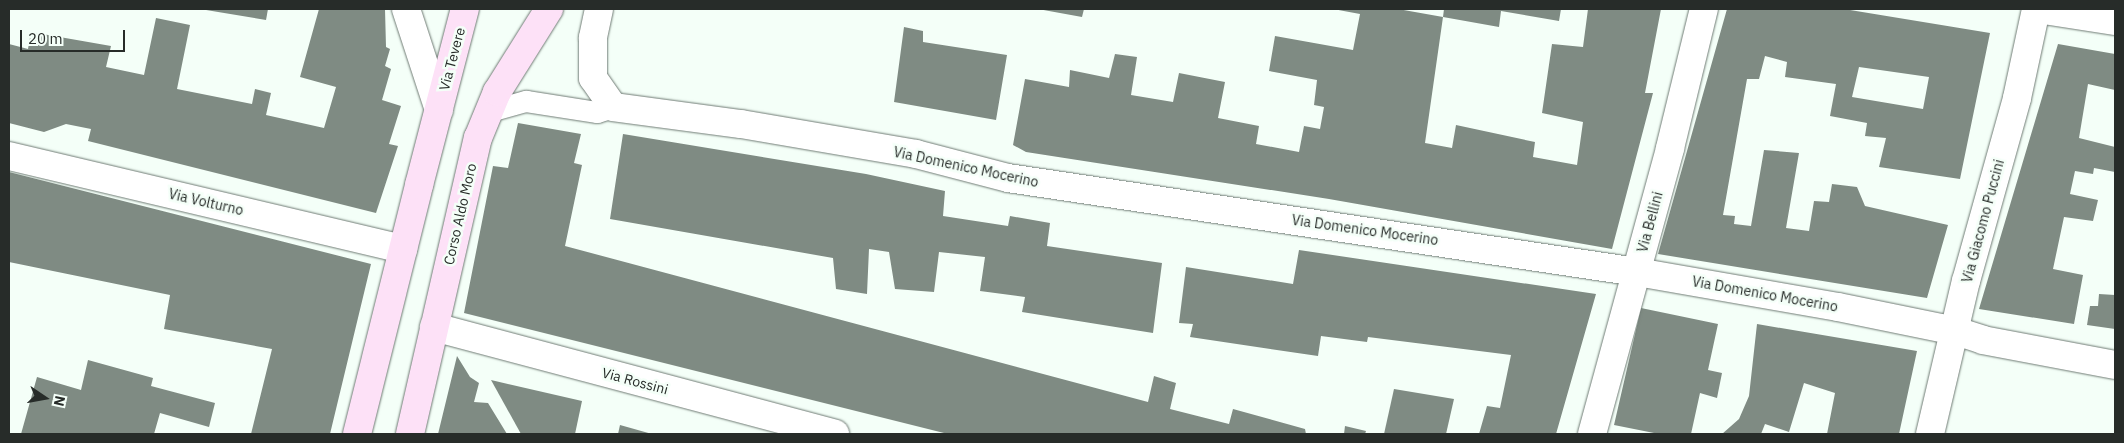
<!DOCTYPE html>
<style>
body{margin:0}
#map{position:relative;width:2124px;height:443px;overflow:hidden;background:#f4fff8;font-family:"IBM Plex Sans",sans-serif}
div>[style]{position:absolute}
.building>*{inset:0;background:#7f8b83}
.roads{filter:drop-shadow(0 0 1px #6f7b74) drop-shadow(0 0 1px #6f7b74)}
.lane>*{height:21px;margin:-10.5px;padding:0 10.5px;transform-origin:10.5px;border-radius:10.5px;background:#fff}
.street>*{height:28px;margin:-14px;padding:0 14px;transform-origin:14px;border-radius:14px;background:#fff}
.secondary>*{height:28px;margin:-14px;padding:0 14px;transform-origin:14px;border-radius:14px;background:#fde1f7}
span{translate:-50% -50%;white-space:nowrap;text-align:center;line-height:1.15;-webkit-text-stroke:5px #f4fff8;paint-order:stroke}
.street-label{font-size:14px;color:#272c29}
.frame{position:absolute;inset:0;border:10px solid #272c29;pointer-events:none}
.north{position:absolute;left:20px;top:373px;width:50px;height:50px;-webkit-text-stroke:4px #f4fff8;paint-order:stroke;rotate:102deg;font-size:14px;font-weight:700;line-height:20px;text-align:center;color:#272c29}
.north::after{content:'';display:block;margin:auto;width:18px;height:22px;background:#272c29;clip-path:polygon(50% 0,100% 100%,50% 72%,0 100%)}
.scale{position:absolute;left:20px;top:30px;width:105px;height:22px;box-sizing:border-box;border:2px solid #272c29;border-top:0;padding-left:6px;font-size:15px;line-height:18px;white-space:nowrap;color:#272c29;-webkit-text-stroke:4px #f4fff8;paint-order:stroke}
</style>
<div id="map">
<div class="building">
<i style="clip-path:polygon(200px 9px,268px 9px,266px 20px)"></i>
<i style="clip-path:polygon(319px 9px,385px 9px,386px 47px,390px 49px,385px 66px,391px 69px,382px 100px,401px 106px,389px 144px,398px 146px,376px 213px,88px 141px,91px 129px,66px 124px,44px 132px,9px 123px,9px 44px,28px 49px,31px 32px,111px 46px,106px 67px,144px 75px,156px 18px,190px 25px,177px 89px,252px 104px,255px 89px,271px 93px,266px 115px,324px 128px,336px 87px,300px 77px)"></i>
<i style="clip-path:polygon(1038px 9px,1084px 9px,1082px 17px)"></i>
<i style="clip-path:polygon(1333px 9px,1398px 9px,1443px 17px,1425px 143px,1452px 148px,1456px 125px,1535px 142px,1533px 157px,1577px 165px,1583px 122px,1542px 113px,1552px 44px,1583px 47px,1588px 9px,1661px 9px,1645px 93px,1653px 93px,1612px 249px,1329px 199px,1026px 152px,1013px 145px,1025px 79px,1069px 87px,1070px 70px,1109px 78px,1115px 54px,1137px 57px,1131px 95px,1173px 102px,1179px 73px,1225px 82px,1218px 118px,1259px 126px,1256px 144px,1299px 152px,1304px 126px,1320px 129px,1324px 107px,1314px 105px,1317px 80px,1269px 71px,1275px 36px,1353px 50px,1360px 14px)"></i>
<i style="clip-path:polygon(1444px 9px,1561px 9px,1559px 21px,1501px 11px,1499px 27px,1443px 17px)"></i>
<i style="clip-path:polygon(evenodd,1727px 9px,1844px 9px,1990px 33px,1960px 179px,1879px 167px,1886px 138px,1865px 136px,1867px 123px,1830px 116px,1836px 84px,1785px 77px,1787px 62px,1765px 56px,1759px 79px,1747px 79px,1723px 215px,1735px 216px,1734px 224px,1751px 226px,1764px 150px,1799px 153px,1786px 228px,1809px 231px,1814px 201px,1829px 202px,1832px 184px,1857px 187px,1865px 206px,1948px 225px,1927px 298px,1658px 254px,1727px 9px,1859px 67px,1929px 77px,1923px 109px,1852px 97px,1859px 67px)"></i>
<i style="clip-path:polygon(904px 27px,923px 31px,923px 42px,1007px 55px,996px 120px,894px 102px)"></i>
<i style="clip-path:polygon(2058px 44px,2115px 54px,2115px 90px,2088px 84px,2079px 138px,2115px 147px,2115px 172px,2094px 168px,2093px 174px,2075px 171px,2070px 194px,2098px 200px,2093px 221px,2064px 217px,2053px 269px,2083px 275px,2074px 324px,1979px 309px)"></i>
<i style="clip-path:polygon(518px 123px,581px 134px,574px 163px,582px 165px,565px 246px,1148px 402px,1154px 376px,1176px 383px,1170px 409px,1229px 424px,1233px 409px,1305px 429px,1306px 434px,948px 434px,464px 313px,493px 166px,508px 168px)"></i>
<i style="clip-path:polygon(623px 134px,866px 174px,945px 191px,943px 216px,1008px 226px,1010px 216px,1050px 223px,1047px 246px,1162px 263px,1153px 333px,1022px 312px,1025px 297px,980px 291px,985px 257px,939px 252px,934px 292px,895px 289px,889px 252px,869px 249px,867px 294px,836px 289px,833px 258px,610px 219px)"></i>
<i style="clip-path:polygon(9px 172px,371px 264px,330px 434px,251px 434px,272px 349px,164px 329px,170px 295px,9px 262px)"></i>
<i style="clip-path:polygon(1299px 250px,1596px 294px,1556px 434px,1479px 434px,1487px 406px,1500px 408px,1511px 355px,1368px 337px,1367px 342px,1321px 336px,1318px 356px,1190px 337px,1193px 324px,1179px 323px,1186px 267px,1293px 284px)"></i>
<i style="clip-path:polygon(2099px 294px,2115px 295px,2115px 329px,2087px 325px,2090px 306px,2098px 306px)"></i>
<i style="clip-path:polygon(1641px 308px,1718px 324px,1708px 370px,1722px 373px,1717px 398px,1700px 393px,1691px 434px,1659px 434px,1614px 425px)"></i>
<i style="clip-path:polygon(1757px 324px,1917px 351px,1899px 434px,1827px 434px,1835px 393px,1804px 383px,1789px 432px,1765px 424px,1761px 434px,1722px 434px,1739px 419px,1749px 396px)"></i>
<i style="clip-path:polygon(457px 356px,470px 377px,479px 383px,474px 402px,488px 403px,507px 434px,438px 434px)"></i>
<i style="clip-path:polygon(88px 360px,153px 378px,151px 386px,215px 403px,209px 427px,160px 413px,154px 434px,21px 434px,37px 377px,81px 390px)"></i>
<i style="clip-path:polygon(491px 380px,582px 401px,575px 434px,521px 434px)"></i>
<i style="clip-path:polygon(1394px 389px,1454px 399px,1446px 434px,1384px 434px)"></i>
<i style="clip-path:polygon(620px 425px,652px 434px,618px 434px)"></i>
<i style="clip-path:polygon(1345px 426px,1366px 431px,1365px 434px,1344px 434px)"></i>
</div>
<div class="roads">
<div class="lane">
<i style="left:490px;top:111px;width:37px;rotate:-16deg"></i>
<i style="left:526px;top:101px;width:72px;rotate:8.8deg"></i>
<i style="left:597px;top:112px;width:17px;rotate:-17deg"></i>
</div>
<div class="street">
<i style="left:406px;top:9px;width:106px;rotate:71.9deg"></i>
<i style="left:599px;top:9px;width:30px;rotate:102deg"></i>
<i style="left:593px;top:38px;width:40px;rotate:90deg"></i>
<i style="left:593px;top:78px;width:35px;rotate:55deg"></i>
<i style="left:613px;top:107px;width:129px;rotate:7.6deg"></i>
<i style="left:741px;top:124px;width:178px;rotate:9.7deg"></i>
<i style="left:916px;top:154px;width:95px;rotate:14.6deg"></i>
<i style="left:1008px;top:178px;width:636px;rotate:8.5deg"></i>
<i style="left:1637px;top:272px;width:204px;rotate:9.9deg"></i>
<i style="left:1838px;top:307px;width:120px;rotate:11.5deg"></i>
<i style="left:1956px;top:331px;width:28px;rotate:18deg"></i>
<i style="left:1983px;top:340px;width:134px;rotate:10.7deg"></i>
<i style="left:2038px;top:9px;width:78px;rotate:8.9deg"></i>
<i style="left:9px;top:156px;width:405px;rotate:13.3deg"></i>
<i style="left:434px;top:327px;width:415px;rotate:14.9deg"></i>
<i style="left:1592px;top:434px;width:296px;rotate:-74.7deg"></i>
<i style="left:1670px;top:148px;width:143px;rotate:-76.3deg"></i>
<i style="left:1930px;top:434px;width:157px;rotate:-76.8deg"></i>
<i style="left:1966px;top:281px;width:190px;rotate:-74.4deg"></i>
<i style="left:2017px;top:98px;width:91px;rotate:-77.9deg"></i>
</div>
<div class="secondary">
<i style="left:357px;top:434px;width:257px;rotate:-76deg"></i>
<i style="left:419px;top:185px;width:182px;rotate:-75.4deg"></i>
<i style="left:410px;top:434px;width:304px;rotate:-77.1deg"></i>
<i style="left:478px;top:138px;width:50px;rotate:-67.6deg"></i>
<i style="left:497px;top:92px;width:98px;rotate:-57.9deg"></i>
</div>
</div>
<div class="street-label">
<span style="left:452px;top:59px;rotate:-75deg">Via Tevere</span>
<span style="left:966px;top:167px;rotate:12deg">Via Domenico Mocerino</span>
<span style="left:206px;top:202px;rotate:13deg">Via Volturno</span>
<span style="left:460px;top:214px;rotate:-77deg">Corso Aldo Moro</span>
<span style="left:1983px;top:221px;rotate:-75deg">Via Giacomo Puccini</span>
<span style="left:1650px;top:222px;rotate:-75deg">Via Bellini</span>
<span style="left:1365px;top:230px;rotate:8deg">Via Domenico Mocerino</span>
<span style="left:1765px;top:294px;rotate:10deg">Via Domenico Mocerino</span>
<span style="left:635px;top:381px;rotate:15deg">Via Rossini</span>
</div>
<div class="frame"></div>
<div class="north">N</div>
<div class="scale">20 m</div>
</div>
